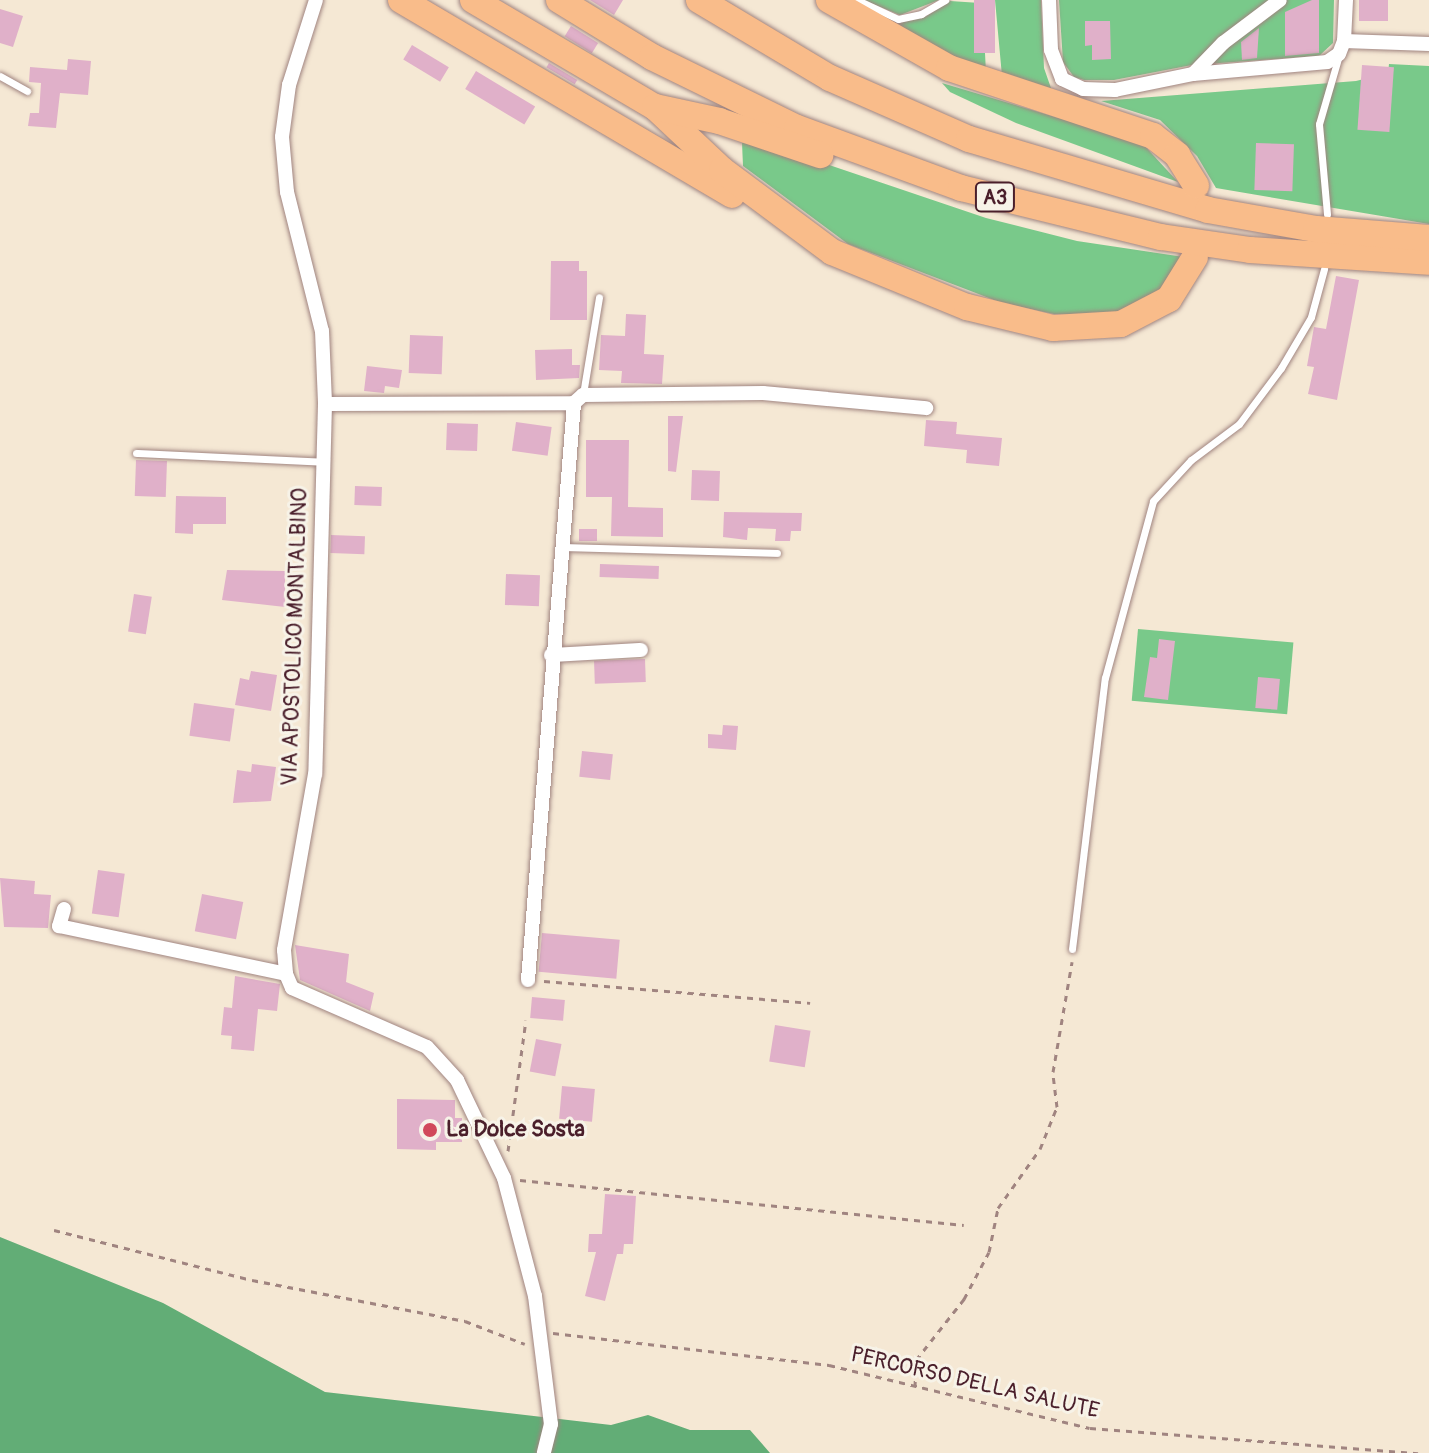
<!DOCTYPE html>
<style>
body{margin:0}
#map{position:relative;width:1429px;height:1453px;overflow:hidden;background:#f5e8d4;font-family:Pangolin,sans-serif}
div>[style]{position:absolute}
.green>*{inset:0;background:#79c98a;transform-origin:0 0}
.forest>*{inset:0;background:#62ad76}
.building>*{inset:0;background:#e0b0c9;transform-origin:0 0}
.path>*{height:3px;margin-top:-1.5px;transform-origin:0;background:repeating-linear-gradient(90deg,#a08480 0 6px,transparent 0 12px)}
.roads{filter:drop-shadow(0 0 2px #a08480) drop-shadow(0 0 2px #a08480)}
.service>*{height:7px;margin:-3.5px;padding:0 3.5px;transform-origin:3.5px;border-radius:3.5px;background:#fff}
.minor>*{height:14px;margin:-7px;padding:0 7px;transform-origin:7px;border-radius:7px;background:#fff}
.motorway>*{height:26px;margin:-13px;padding:0 13px;transform-origin:13px;border-radius:13px;background:#f9bc8a}
.dots>*{width:22px;height:22px;translate:-50% -50%;box-sizing:border-box;border:4px solid #f7f3e8;border-radius:50%}
span{translate:-50% -50%;white-space:nowrap;text-align:center;line-height:1.15;-webkit-text-stroke:6px #f7f3e8;paint-order:stroke}
.shield-label span{padding:2px 6px;background:#f7f3e8;border:2px solid;border-radius:6px;-webkit-text-stroke-width:0}
.shield-label{font-size:20px;color:#4a1f2b;font-weight:700}
.street-label{font-size:22px;color:#4a1f2b}
.poi-label{font-size:22px;color:#4a1f2b;font-weight:700}
.left{translate:0 -50%;text-align:left}
</style>
<div id="map">
<div class="green">
<i style="clip-path:polygon(863px 0,939px 0,900px 15px)"></i>
<i style="clip-path:polygon(995px 0,1041px 0,1044px 68px,1052px 91px,1002px 76px)"></i>
<i style="clip-path:polygon(1059px 0,1334px 0,1333px 43px,1319px 56px,1192px 65px,1114px 80px,1084px 80px,1074px 77px,1063px 62px)"></i>
<i style="clip-path:polygon(950px 1px,980px 3px,977px 53px,985px 53px,986px 73px,886px 23px,925px 17px)"></i>
<i style="clip-path:polygon(1389px 64px,1429px 66px,1429px 224px,1216px 188px,1197px 156px,1160px 120px,1101px 101px,1356px 81px,1388px 73px)"></i>
<i style="clip-path:polygon(942px 83px,1142px 143px,1178px 182px,1016px 123px,950px 92px)"></i>
<i style="clip-path:polygon(742px 143px,767px 144px,986px 218px,1077px 241px,1184px 257px,1159px 293px,1137px 307px,1104px 316px,1054px 314px,1002px 303px,848px 244px,743px 166px)"></i>
<i style="left:1138px;top:629px;width:156px;height:72px;rotate:5deg"></i>
</div>
<div class="forest">
<i style="clip-path:polygon(0 1237px,163px 1303px,325px 1392px,611px 1425px,648px 1415px,690px 1430px,750px 1430px,770px 1453px,0 1453px)"></i>
</div>
<div class="building">
<i style="clip-path:polygon(590px 0,623px 0,614px 15px)"></i>
<i style="left:974px;top:0;width:21px;height:53px"></i>
<i style="clip-path:polygon(1312px 0,1319px 0,1319px 53px,1285px 56px,1285px 12px)"></i>
<i style="left:1359px;top:0;width:29px;height:21px"></i>
<i style="clip-path:polygon(0 9px,23px 16px,13px 47px,0 43px)"></i>
<i style="clip-path:polygon(1085px 21px,1110px 21px,1111px 59px,1092px 60px,1092px 45px,1085px 46px)"></i>
<i style="left:571px;top:26px;width:32px;height:12px;rotate:32deg"></i>
<i style="clip-path:polygon(1259px 28px,1257px 58px,1242px 60px,1241px 42px)"></i>
<i style="left:412px;top:45px;width:43px;height:17px;rotate:31deg"></i>
<i style="clip-path:polygon(68px 59px,91px 61px,88px 95px,60px 93px,56px 128px,28px 126px,30px 113px,39px 113px,41px 83px,29px 82px,30px 67px,67px 70px)"></i>
<i style="left:549px;top:63px;width:33px;height:5px;rotate:31deg"></i>
<i style="left:1362px;top:65px;width:32px;height:65px;rotate:4deg"></i>
<i style="left:476px;top:71px;width:69px;height:21px;rotate:31deg"></i>
<i style="left:1256px;top:143px;width:38px;height:47px;rotate:2deg"></i>
<i style="clip-path:polygon(551px 261px,579px 261px,579px 271px,587px 271px,587px 320px,550px 320px)"></i>
<i style="clip-path:polygon(1336px 276px,1359px 280px,1337px 400px,1308px 394px,1314px 367px,1307px 366px,1314px 327px,1326px 329px)"></i>
<i style="clip-path:polygon(626px 314px,646px 315px,644px 354px,664px 355px,662px 384px,621px 383px,622px 371px,599px 370px,601px 335px,625px 336px)"></i>
<i style="left:410px;top:335px;width:33px;height:38px;rotate:2deg"></i>
<i style="clip-path:polygon(572px 349px,572px 365px,580px 365px,579px 378px,536px 380px,535px 350px)"></i>
<i style="clip-path:polygon(367px 366px,402px 370px,399px 388px,385px 386px,384px 393px,364px 391px)"></i>
<i style="clip-path:polygon(668px 416px,683px 416px,676px 472px,668px 471px)"></i>
<i style="clip-path:polygon(926px 420px,957px 422px,956px 434px,1002px 438px,999px 466px,966px 463px,967px 450px,924px 446px)"></i>
<i style="left:516px;top:422px;width:36px;height:29px;rotate:8deg"></i>
<i style="left:447px;top:423px;width:31px;height:27px;rotate:2deg"></i>
<i style="clip-path:polygon(586px 440px,629px 440px,628px 507px,663px 508px,663px 537px,611px 536px,612px 497px,586px 497px)"></i>
<i style="left:136px;top:460px;width:31px;height:36px;rotate:2deg"></i>
<i style="left:692px;top:470px;width:28px;height:30px;rotate:2deg"></i>
<i style="left:355px;top:486px;width:27px;height:19px;rotate:2deg"></i>
<i style="clip-path:polygon(176px 496px,226px 497px,226px 524px,193px 524px,193px 534px,175px 533px)"></i>
<i style="clip-path:polygon(724px 512px,802px 513px,801px 531px,791px 531px,790px 541px,775px 541px,776px 529px,748px 528px,747px 540px,723px 537px)"></i>
<i style="left:579px;top:529px;width:18px;height:12px"></i>
<i style="left:331px;top:535px;width:34px;height:18px;rotate:2deg"></i>
<i style="left:600px;top:564px;width:59px;height:13px;rotate:2deg"></i>
<i style="clip-path:polygon(227px 570px,285px 571px,285px 607px,222px 600px)"></i>
<i style="left:506px;top:574px;width:34px;height:31px;rotate:2deg"></i>
<i style="left:134px;top:594px;width:18px;height:38px;rotate:9deg"></i>
<i style="clip-path:polygon(1159px 639px,1175px 641px,1168px 700px,1144px 697px,1150px 657px,1157px 658px)"></i>
<i style="left:645px;top:659px;width:23px;height:51px;rotate:88deg"></i>
<i style="clip-path:polygon(251px 671px,277px 675px,271px 711px,235px 705px,240px 678px,249px 680px)"></i>
<i style="left:1258px;top:677px;width:22px;height:31px;rotate:5deg"></i>
<i style="left:194px;top:703px;width:41px;height:33px;rotate:8deg"></i>
<i style="clip-path:polygon(723px 725px,738px 726px,736px 750px,708px 748px,708px 734px,722px 735px)"></i>
<i style="left:582px;top:751px;width:31px;height:26px;rotate:6deg"></i>
<i style="clip-path:polygon(252px 764px,276px 767px,271px 801px,233px 803px,237px 770px,251px 772px)"></i>
<i style="left:98px;top:870px;width:27px;height:44px;rotate:8deg"></i>
<i style="clip-path:polygon(0 878px,35px 881px,34px 894px,51px 895px,48px 928px,4px 927px)"></i>
<i style="left:202px;top:894px;width:42px;height:38px;rotate:11deg"></i>
<i style="left:542px;top:933px;width:78px;height:39px;rotate:5deg"></i>
<i style="clip-path:polygon(295px 945px,349px 954px,346px 982px,374px 993px,370px 1011px,300px 980px)"></i>
<i style="clip-path:polygon(235px 976px,280px 984px,277px 1011px,258px 1009px,254px 1051px,231px 1049px,232px 1036px,221px 1035px,224px 1007px,232px 1008px)"></i>
<i style="left:532px;top:997px;width:33px;height:21px;rotate:5deg"></i>
<i style="left:775px;top:1025px;width:36px;height:37px;rotate:9deg"></i>
<i style="left:536px;top:1039px;width:26px;height:33px;rotate:11deg"></i>
<i style="left:562px;top:1086px;width:33px;height:33px;rotate:5deg"></i>
<i style="clip-path:polygon(397px 1099px,455px 1100px,455px 1118px,462px 1118px,462px 1142px,436px 1142px,436px 1150px,397px 1149px)"></i>
<i style="clip-path:polygon(605px 1194px,636px 1196px,633px 1244px,624px 1244px,623px 1254px,617px 1254px,605px 1301px,585px 1296px,596px 1252px,588px 1252px,589px 1234px,602px 1234px)"></i>
</div>
<div class="path">
<i style="left:544px;top:981px;width:267px;rotate:4.7deg"></i>
<i style="left:508px;top:1151px;width:132px;rotate:-82.2deg"></i>
<i style="left:520px;top:1180px;width:446px;rotate:5.8deg"></i>
<i style="left:54px;top:1230px;width:204px;rotate:14.2deg"></i>
<i style="left:252px;top:1280px;width:217px;rotate:10.9deg"></i>
<i style="left:465px;top:1321px;width:64px;rotate:21deg"></i>
<i style="left:553px;top:1333px;width:278px;rotate:6.6deg"></i>
<i style="left:829px;top:1365px;width:268px;rotate:13.6deg"></i>
<i style="left:1090px;top:1428px;width:329px;rotate:4.4deg"></i>
<i style="left:915px;top:1387px;width:27px;rotate:-88deg"></i>
<i style="left:916px;top:1360px;width:78px;rotate:-51.8deg"></i>
<i style="left:964px;top:1299px;width:53px;rotate:-62deg"></i>
<i style="left:989px;top:1252px;width:45px;rotate:-78.4deg"></i>
<i style="left:998px;top:1208px;width:72px;rotate:-54.6deg"></i>
<i style="left:1040px;top:1149px;width:45px;rotate:-68deg"></i>
<i style="left:1057px;top:1107px;width:35px;rotate:-97deg"></i>
<i style="left:1053px;top:1072px;width:112px;rotate:-80.2deg"></i>
</div>
<div class="roads">
<div class="service">
<i style="left:857px;top:0;width:45px;rotate:24.9deg"></i>
<i style="left:898px;top:19px;width:24px;rotate:-12deg"></i>
<i style="left:921px;top:14px;width:28px;rotate:-30deg"></i>
<i style="left:0;top:76px;width:31px;rotate:29deg"></i>
<i style="left:1327px;top:214px;width:90px;rotate:-95.1deg"></i>
<i style="left:1319px;top:124px;width:72px;rotate:-73.8deg"></i>
<i style="left:583px;top:394px;width:98px;rotate:-80.6deg"></i>
<i style="left:136px;top:453px;width:189px;rotate:2.7deg"></i>
<i style="left:566px;top:547px;width:211px;rotate:1.6deg"></i>
<i style="left:1072px;top:949px;width:273px;rotate:-83.1deg"></i>
<i style="left:1105px;top:678px;width:183px;rotate:-74.8deg"></i>
<i style="left:1153px;top:501px;width:56px;rotate:-47.2deg"></i>
<i style="left:1191px;top:460px;width:60px;rotate:-36.9deg"></i>
<i style="left:1239px;top:424px;width:70px;rotate:-53.1deg"></i>
<i style="left:1281px;top:368px;width:59px;rotate:-59.5deg"></i>
<i style="left:1311px;top:317px;width:50px;rotate:-74.8deg"></i>
</div>
<div class="minor">
<i style="left:316px;top:0;width:89px;rotate:107.6deg"></i>
<i style="left:289px;top:85px;width:52px;rotate:97.7deg"></i>
<i style="left:282px;top:137px;width:55px;rotate:84.8deg"></i>
<i style="left:287px;top:192px;width:143px;rotate:75.9deg"></i>
<i style="left:322px;top:331px;width:73px;rotate:87.6deg"></i>
<i style="left:325px;top:404px;width:370px;rotate:91.5deg"></i>
<i style="left:315px;top:774px;width:179px;rotate:100deg"></i>
<i style="left:284px;top:950px;width:24px;rotate:85deg"></i>
<i style="left:286px;top:974px;width:15px;rotate:67deg"></i>
<i style="left:292px;top:988px;width:147px;rotate:23.6deg"></i>
<i style="left:427px;top:1047px;width:45px;rotate:47.7deg"></i>
<i style="left:457px;top:1080px;width:109px;rotate:64.4deg"></i>
<i style="left:504px;top:1178px;width:122px;rotate:75.3deg"></i>
<i style="left:535px;top:1296px;width:129px;rotate:82.9deg"></i>
<i style="left:551px;top:1424px;width:30px;rotate:104deg"></i>
<i style="left:1049px;top:0;width:50px;rotate:87.7deg"></i>
<i style="left:1051px;top:50px;width:31px;rotate:69deg"></i>
<i style="left:1062px;top:79px;width:23px;rotate:25deg"></i>
<i style="left:1083px;top:89px;width:32px;rotate:2deg"></i>
<i style="left:1115px;top:90px;width:80px;rotate:-11.6deg"></i>
<i style="left:1193px;top:74px;width:135px;rotate:-5.1deg"></i>
<i style="left:1327px;top:62px;width:14px;rotate:-34deg"></i>
<i style="left:1339px;top:54px;width:14px;rotate:-69deg"></i>
<i style="left:1344px;top:41px;width:41px;rotate:-87.2deg"></i>
<i style="left:1344px;top:41px;width:85px;rotate:2deg"></i>
<i style="left:1193px;top:74px;width:43px;rotate:-45.9deg"></i>
<i style="left:1223px;top:43px;width:71px;rotate:-37deg"></i>
<i style="left:325px;top:404px;width:249px;rotate:-0.2deg"></i>
<i style="left:574px;top:403px;width:12px;rotate:-42deg"></i>
<i style="left:583px;top:395px;width:180px;rotate:-0.6deg"></i>
<i style="left:763px;top:393px;width:164px;rotate:5.3deg"></i>
<i style="left:551px;top:655px;width:90px;rotate:-3.2deg"></i>
<i style="left:64px;top:909px;width:18px;rotate:106deg"></i>
<i style="left:59px;top:926px;width:232px;rotate:11.9deg"></i>
<i style="left:528px;top:980px;width:579px;rotate:-85.44deg"></i>
</div>
<div class="motorway">
<i style="left:401px;top:0;width:384px;rotate:30.5deg"></i>
<i style="left:473px;top:0;width:211px;rotate:30.5deg"></i>
<i style="left:655px;top:107px;width:92px;rotate:43.2deg"></i>
<i style="left:722px;top:170px;width:137px;rotate:36.7deg"></i>
<i style="left:832px;top:252px;width:146px;rotate:22.2deg"></i>
<i style="left:967px;top:307px;width:89px;rotate:13.7deg"></i>
<i style="left:1053px;top:328px;width:68px;rotate:-3.4deg"></i>
<i style="left:1121px;top:324px;width:54px;rotate:-27.5deg"></i>
<i style="left:1169px;top:299px;width:49px;rotate:-58.2deg"></i>
<i style="left:559px;top:0;width:109px;rotate:31.5deg"></i>
<i style="left:652px;top:57px;width:161px;rotate:26.1deg"></i>
<i style="left:797px;top:128px;width:175px;rotate:20.1deg"></i>
<i style="left:961px;top:188px;width:206px;rotate:13.8deg"></i>
<i style="left:1161px;top:237px;width:90px;rotate:8.3deg"></i>
<i style="left:1250px;top:250px;width:179px;rotate:3.8deg"></i>
<i style="left:699px;top:0;width:152px;rotate:30.8deg"></i>
<i style="left:830px;top:78px;width:152px;rotate:23.7deg"></i>
<i style="left:969px;top:139px;width:249px;rotate:16.5deg"></i>
<i style="left:1208px;top:210px;width:110px;rotate:10deg"></i>
<i style="left:1316px;top:229px;width:113px;rotate:4.6deg"></i>
<i style="left:829px;top:0;width:138px;rotate:29.5deg"></i>
<i style="left:949px;top:68px;width:215px;rotate:18.4deg"></i>
<i style="left:1153px;top:136px;width:31px;rotate:38deg"></i>
<i style="left:1177px;top:155px;width:36px;rotate:58deg"></i>
<i style="left:655px;top:107px;width:66px;rotate:12.3deg"></i>
<i style="left:719px;top:121px;width:107px;rotate:18.6deg"></i>
</div>
</div>
<div class="dots">
<i style="left:430px;top:1130px;background:#d1495b"></i>
</div>
<div class="shield-label">
<span style="left:995px;top:197px">A3</span>
</div>
<div class="street-label">
<span style="left:295px;top:637px;rotate:-88deg">VIA APOSTOLICO MONTALBINO</span>
<span style="left:975px;top:1383px;rotate:13deg">PERCORSO DELLA SALUTE</span>
</div>
<div class="poi-label">
<span class="left" style="left:446px;top:1130px">La Dolce Sosta</span>
</div>
</div>
